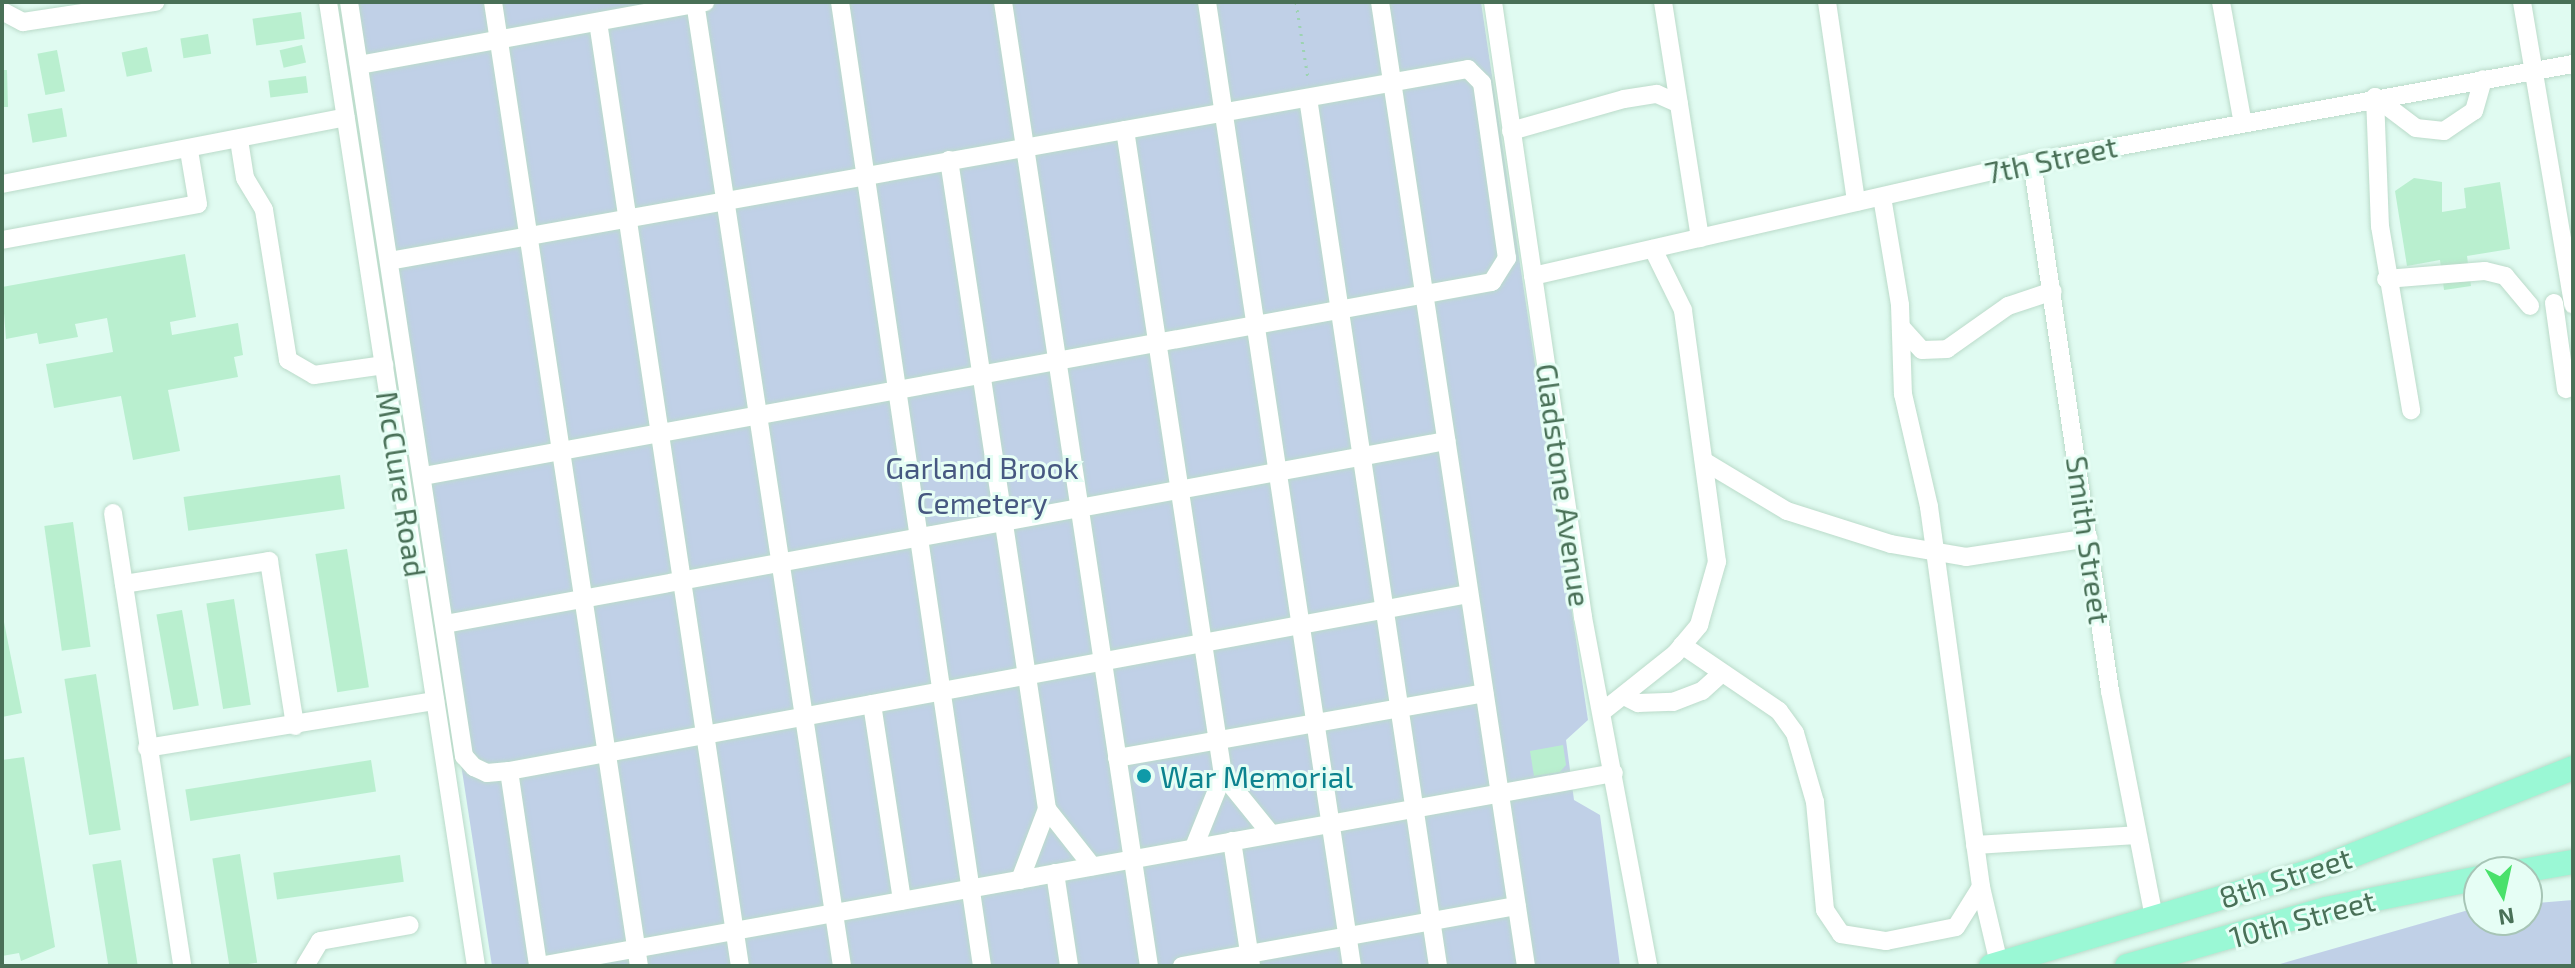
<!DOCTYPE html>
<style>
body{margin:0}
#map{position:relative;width:2575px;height:968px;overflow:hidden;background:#e0fbf1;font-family:"Exo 2",sans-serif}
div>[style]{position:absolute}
.green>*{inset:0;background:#c0d0e7}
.building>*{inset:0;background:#b9efcf;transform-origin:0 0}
.path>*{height:3px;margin-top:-1.5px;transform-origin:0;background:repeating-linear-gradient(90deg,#9dd3b2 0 2px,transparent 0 8px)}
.roads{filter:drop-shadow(0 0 2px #bbdbca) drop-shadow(0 0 2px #bbdbca)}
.minor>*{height:18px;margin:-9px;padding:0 9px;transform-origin:9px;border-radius:9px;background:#fff}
.major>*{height:24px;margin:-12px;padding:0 12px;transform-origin:12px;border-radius:12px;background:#9af8d5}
.dots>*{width:22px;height:22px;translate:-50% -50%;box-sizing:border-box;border:4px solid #e6fef5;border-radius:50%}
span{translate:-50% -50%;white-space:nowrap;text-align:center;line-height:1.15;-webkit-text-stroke:6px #e6fef5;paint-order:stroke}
.street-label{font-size:30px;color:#497057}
.park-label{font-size:30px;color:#475881}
.culture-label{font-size:30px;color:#0d838f}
.left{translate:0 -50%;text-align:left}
.frame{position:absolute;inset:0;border:4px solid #497057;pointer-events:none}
.north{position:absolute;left:2463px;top:856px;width:80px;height:80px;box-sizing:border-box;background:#e6fef5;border:2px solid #a7c5b6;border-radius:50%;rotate:171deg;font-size:22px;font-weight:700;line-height:32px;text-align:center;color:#497057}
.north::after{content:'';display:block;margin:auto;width:28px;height:36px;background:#49e16b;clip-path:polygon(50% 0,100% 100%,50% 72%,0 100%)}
</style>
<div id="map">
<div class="green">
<i style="clip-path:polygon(344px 2px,1481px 2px,1588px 720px,1566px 740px,1574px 800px,1600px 815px,1620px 966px,492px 966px)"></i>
<i style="clip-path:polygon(2573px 900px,2573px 966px,2273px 966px,2465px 911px,2479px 909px,2479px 920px,2527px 920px,2527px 904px)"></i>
</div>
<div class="building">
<i style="left:301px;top:12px;width:27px;height:49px;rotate:82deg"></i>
<i style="left:208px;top:34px;width:20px;height:28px;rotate:81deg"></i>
<i style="left:302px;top:45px;width:18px;height:23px;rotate:77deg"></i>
<i style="left:147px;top:47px;width:25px;height:26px;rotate:78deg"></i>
<i style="left:57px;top:50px;width:42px;height:20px;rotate:79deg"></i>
<i style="clip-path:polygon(2px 70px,7px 70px,8px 107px,2px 107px)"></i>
<i style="left:306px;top:76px;width:17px;height:38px;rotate:83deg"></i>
<i style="left:62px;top:108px;width:29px;height:35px;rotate:80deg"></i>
<i style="clip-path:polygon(2414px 178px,2442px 182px,2442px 212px,2466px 208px,2464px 188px,2500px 182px,2510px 249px,2467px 256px,2471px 286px,2444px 290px,2440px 260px,2407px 266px,2395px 191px)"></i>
<i style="clip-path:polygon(185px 254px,196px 317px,170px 322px,172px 335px,238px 323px,243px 355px,234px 357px,238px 377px,168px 390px,180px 451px,133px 460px,121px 396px,54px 408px,46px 364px,113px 352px,107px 318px,75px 324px,78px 337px,39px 344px,37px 333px,6px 339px,2px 287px)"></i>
<i style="left:340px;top:475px;width:34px;height:158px;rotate:82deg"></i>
<i style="left:73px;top:522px;width:126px;height:29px;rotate:82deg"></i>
<i style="left:347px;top:549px;width:140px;height:32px;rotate:81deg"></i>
<i style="left:234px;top:599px;width:107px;height:28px;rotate:81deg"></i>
<i style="left:182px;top:610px;width:97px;height:26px;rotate:80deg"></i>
<i style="clip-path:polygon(2px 612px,22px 713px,2px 717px)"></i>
<i style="left:96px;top:674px;width:158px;height:32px;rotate:81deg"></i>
<i style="clip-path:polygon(1563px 745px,1566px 765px,1560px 772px,1534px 776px,1530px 751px)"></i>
<i style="clip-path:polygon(24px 757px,55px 947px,21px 961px,19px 953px,2px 956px,2px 760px)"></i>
<i style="left:371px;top:760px;width:32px;height:188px;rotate:81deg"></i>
<i style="left:240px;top:854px;width:110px;height:28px;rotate:81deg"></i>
<i style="left:400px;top:855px;width:27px;height:128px;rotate:82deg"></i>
<i style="left:121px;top:860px;width:107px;height:29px;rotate:81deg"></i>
</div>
<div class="path">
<i style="left:1296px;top:2px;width:78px;rotate:81.1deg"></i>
<i style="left:2550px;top:966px;width:11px"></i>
</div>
<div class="roads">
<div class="minor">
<i style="left:328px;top:2px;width:975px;rotate:81.27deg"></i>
<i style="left:349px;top:2px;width:763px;rotate:81.33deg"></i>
<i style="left:464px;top:756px;width:15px;rotate:48deg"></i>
<i style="left:474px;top:767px;width:14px;rotate:25deg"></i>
<i style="left:487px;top:773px;width:22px;rotate:-5deg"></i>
<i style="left:509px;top:771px;width:976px;rotate:-10.45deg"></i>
<i style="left:493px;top:2px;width:975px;rotate:81.39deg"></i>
<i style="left:695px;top:2px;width:975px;rotate:81.33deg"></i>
<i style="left:840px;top:2px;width:974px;rotate:81.62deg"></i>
<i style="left:1003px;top:2px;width:975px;rotate:81.39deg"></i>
<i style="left:1207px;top:2px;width:975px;rotate:81.45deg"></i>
<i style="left:1380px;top:2px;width:975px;rotate:81.39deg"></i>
<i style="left:1493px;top:2px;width:622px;rotate:81.67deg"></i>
<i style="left:1583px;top:617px;width:355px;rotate:79.4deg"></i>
<i style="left:1663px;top:2px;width:239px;rotate:81.1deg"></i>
<i style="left:1827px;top:2px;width:202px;rotate:81.7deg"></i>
<i style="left:2221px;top:2px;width:119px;rotate:79.8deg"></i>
<i style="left:2522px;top:2px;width:307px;rotate:80.4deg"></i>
<i style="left:2px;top:11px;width:24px;rotate:28deg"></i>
<i style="left:23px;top:22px;width:134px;rotate:-8.6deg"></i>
<i style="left:598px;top:22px;width:955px;rotate:81.45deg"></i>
<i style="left:359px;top:65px;width:352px;rotate:-10.3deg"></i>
<i style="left:2375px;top:97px;width:129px;rotate:87.8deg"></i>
<i style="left:2380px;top:226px;width:187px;rotate:80.4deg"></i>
<i style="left:2375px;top:97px;width:51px;rotate:37.1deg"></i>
<i style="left:2416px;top:128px;width:28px;rotate:6deg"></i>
<i style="left:2444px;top:131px;width:36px;rotate:-34deg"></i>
<i style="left:2474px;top:111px;width:33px;rotate:-74deg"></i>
<i style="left:1308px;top:98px;width:878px;rotate:81.48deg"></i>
<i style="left:1125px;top:130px;width:652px;rotate:81.36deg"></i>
<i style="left:1223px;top:775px;width:78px;rotate:111.9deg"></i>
<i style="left:1511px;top:131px;width:117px;rotate:-15.8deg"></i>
<i style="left:1624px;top:99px;width:33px;rotate:-9deg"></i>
<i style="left:1657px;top:94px;width:24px;rotate:24deg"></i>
<i style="left:239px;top:140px;width:38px;rotate:81deg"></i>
<i style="left:245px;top:178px;width:37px;rotate:59deg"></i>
<i style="left:264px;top:210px;width:152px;rotate:80.9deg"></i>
<i style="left:288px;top:360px;width:30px;rotate:30deg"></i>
<i style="left:314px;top:375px;width:71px;rotate:-8.1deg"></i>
<i style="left:949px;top:160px;width:656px;rotate:81.41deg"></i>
<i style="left:1047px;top:809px;width:76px;rotate:110.8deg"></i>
<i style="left:2032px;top:162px;width:535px;rotate:81.61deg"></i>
<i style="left:2110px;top:691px;width:231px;rotate:79deg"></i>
<i style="left:2px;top:184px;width:350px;rotate:-11deg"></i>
<i style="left:1882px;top:197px;width:109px;rotate:80.5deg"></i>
<i style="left:1900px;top:305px;width:89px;rotate:88.1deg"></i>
<i style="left:1903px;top:394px;width:116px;rotate:77deg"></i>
<i style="left:1929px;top:507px;width:384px;rotate:82.2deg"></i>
<i style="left:1981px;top:887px;width:79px;rotate:76.8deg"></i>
<i style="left:2px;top:240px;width:199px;rotate:-10.4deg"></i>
<i style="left:198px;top:204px;width:54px;rotate:-99.6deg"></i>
<i style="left:389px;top:261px;width:1096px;rotate:-10.09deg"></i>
<i style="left:1468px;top:69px;width:20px;rotate:45deg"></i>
<i style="left:1482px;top:83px;width:177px;rotate:81.9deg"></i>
<i style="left:1507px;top:258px;width:28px;rotate:122deg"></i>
<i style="left:1492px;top:282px;width:1086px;rotate:169.71deg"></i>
<i style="left:1533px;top:276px;width:512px;rotate:-12.87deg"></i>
<i style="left:2032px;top:162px;width:550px;rotate:-10.27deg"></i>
<i style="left:2386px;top:279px;width:99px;rotate:-4.6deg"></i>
<i style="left:2485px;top:271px;width:21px;rotate:14deg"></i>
<i style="left:2505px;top:276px;width:39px;rotate:50deg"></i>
<i style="left:2554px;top:303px;width:87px;rotate:82.1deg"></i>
<i style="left:1901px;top:327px;width:31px;rotate:48deg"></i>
<i style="left:1922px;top:350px;width:25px;rotate:-2deg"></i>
<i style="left:1947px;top:349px;width:75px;rotate:-35.2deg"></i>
<i style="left:2008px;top:306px;width:47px;rotate:-18.4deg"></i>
<i style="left:1707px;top:463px;width:93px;rotate:31deg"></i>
<i style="left:1787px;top:511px;width:109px;rotate:17.6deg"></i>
<i style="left:1891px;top:544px;width:76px;rotate:9.8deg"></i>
<i style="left:1966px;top:557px;width:124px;rotate:-8.8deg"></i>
<i style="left:113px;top:513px;width:458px;rotate:81.3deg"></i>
<i style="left:124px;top:584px;width:147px;rotate:-9deg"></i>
<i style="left:269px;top:561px;width:167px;rotate:81deg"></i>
<i style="left:445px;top:624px;width:1018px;rotate:-10.36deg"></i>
<i style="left:1682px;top:645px;width:117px;rotate:34.2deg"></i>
<i style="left:1779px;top:711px;width:27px;rotate:54deg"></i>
<i style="left:1795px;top:733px;width:72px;rotate:73.8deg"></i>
<i style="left:1815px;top:802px;width:108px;rotate:84.7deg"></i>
<i style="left:1825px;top:910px;width:29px;rotate:56deg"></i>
<i style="left:1841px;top:934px;width:46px;rotate:8.8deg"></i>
<i style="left:1886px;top:941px;width:71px;rotate:-11.3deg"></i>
<i style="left:1956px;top:927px;width:47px;rotate:-58deg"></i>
<i style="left:1624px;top:696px;width:16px;rotate:27deg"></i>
<i style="left:1638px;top:703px;width:35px;rotate:-2deg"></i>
<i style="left:1673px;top:702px;width:31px;rotate:-21deg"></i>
<i style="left:1702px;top:691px;width:27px;rotate:-42deg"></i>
<i style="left:872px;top:704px;width:199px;rotate:81.3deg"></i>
<i style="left:1602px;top:712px;width:93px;rotate:-38.5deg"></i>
<i style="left:1675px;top:654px;width:38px;rotate:-50deg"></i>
<i style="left:1699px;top:625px;width:66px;rotate:-74.1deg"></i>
<i style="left:1717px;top:562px;width:254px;rotate:-97.7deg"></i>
<i style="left:1683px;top:310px;width:68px;rotate:-116.2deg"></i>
<i style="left:147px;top:748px;width:292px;rotate:-9.3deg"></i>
<i style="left:1117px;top:758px;width:373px;rotate:-10deg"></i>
<i style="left:509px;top:771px;width:197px;rotate:81.5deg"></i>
<i style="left:1223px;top:775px;width:76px;rotate:50.9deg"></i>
<i style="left:1047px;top:809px;width:73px;rotate:51.7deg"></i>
<i style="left:1232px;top:841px;width:125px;rotate:81.3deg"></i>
<i style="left:1975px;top:845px;width:162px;rotate:-3.5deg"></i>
<i style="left:1055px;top:873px;width:94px;rotate:81.4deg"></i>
<i style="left:305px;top:966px;width:29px;rotate:-59deg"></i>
<i style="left:320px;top:941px;width:91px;rotate:-10.1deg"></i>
<i style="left:539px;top:966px;width:1092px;rotate:-10.18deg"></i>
<i style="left:1182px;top:966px;width:340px;rotate:-10.2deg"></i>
</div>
<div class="major">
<i style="left:2516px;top:872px;width:58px;rotate:-10deg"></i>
<i style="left:1991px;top:966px;width:341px;rotate:-16.5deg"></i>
<i style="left:2318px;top:869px;width:274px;rotate:-21.6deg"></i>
<i style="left:2127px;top:966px;width:207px;rotate:-16deg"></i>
<i style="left:2326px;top:909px;width:156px;rotate:-11.5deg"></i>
</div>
</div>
<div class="dots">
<i style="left:1144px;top:776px;background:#0f9aa8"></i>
</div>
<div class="street-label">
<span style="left:2051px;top:159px;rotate:-12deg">7th Street</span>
<span style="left:402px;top:484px;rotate:81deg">McClure Road</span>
<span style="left:1564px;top:485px;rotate:82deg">Gladstone Avenue</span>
<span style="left:2089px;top:540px;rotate:82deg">Smith Street</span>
<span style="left:2285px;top:877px;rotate:-18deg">8th Street</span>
<span style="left:2302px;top:918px;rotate:-15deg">10th Street</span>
</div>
<div class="park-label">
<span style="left:982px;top:484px">Garland Brook<br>Cemetery</span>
</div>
<div class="culture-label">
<span class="left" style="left:1160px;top:776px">War Memorial</span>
</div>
<div class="frame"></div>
<div class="north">N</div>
</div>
